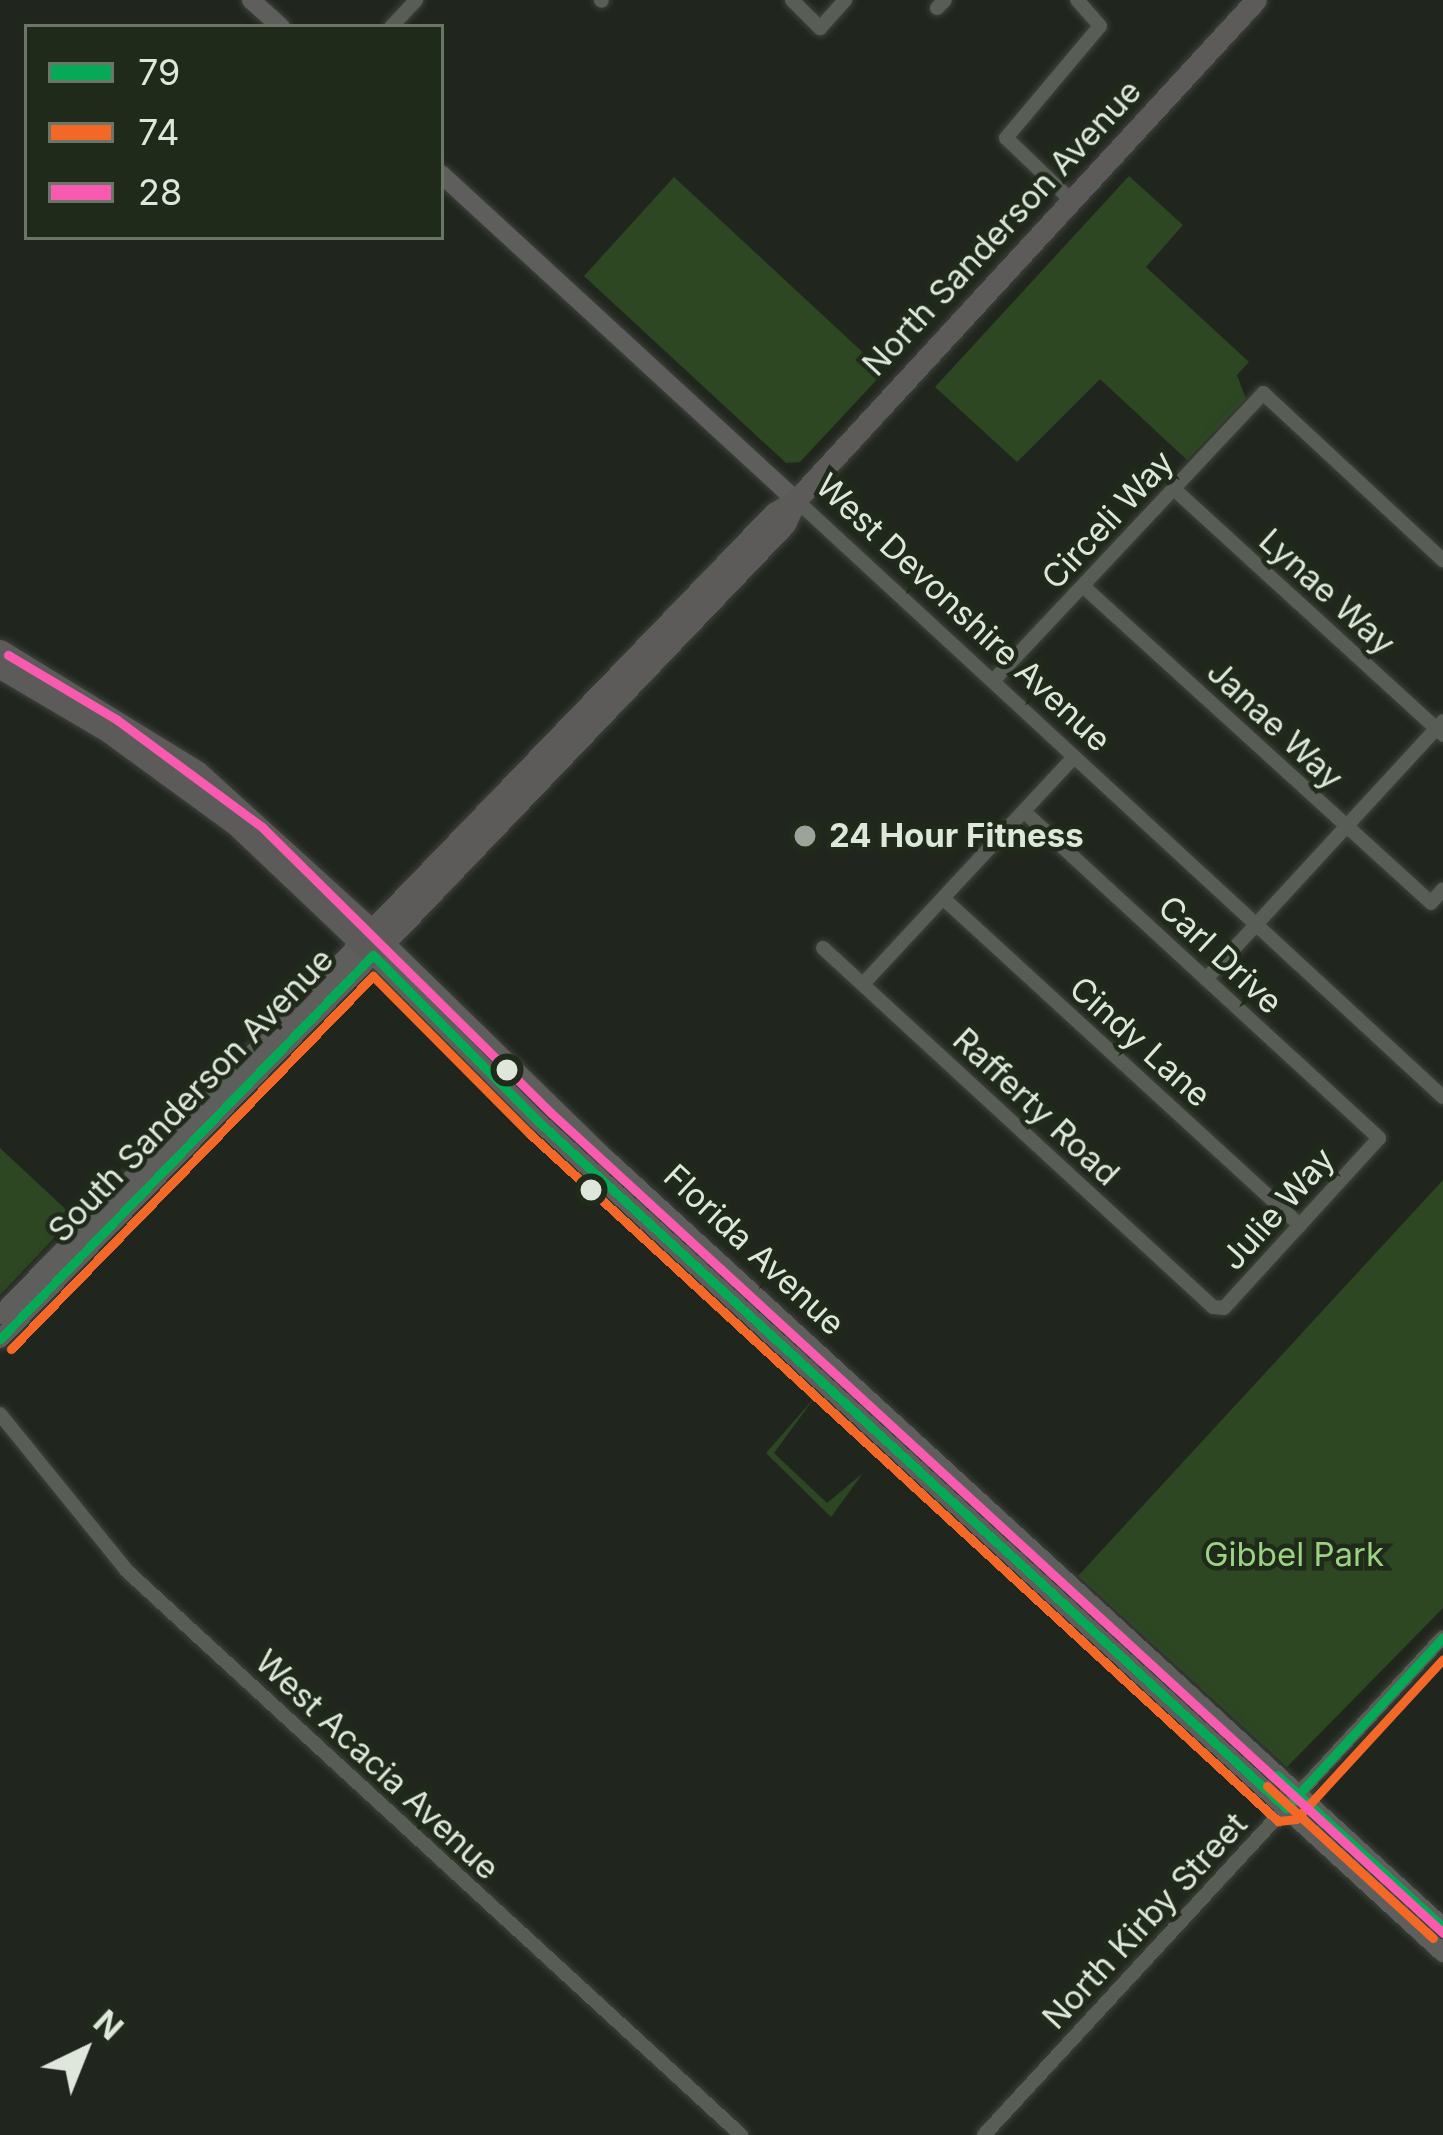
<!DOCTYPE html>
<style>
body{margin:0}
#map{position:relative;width:1443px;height:2135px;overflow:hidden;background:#20261e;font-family:Inter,sans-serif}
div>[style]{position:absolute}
.green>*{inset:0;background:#2c4721}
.roads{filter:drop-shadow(0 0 3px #3d423b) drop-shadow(0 0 3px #3d423b)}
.minor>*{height:14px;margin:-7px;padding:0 7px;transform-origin:7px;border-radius:7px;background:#585d56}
.major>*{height:18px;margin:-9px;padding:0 9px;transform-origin:9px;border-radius:9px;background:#5e5f5d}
.highway>*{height:21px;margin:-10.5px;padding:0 10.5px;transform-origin:10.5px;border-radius:10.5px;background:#5c5b5a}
.bus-1>*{height:9px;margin:-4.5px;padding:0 4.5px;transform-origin:4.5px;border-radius:4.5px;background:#06aa56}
.bus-2>*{height:9px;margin:-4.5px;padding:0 4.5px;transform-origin:4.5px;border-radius:4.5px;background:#f36827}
.bus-3>*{height:9px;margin:-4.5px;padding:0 4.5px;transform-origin:4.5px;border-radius:4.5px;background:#f75aaf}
.dots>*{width:33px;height:33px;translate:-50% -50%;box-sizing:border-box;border:6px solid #1f2a1a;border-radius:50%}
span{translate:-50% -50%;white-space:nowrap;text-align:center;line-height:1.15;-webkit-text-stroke:9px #1f2a1a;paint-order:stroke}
.street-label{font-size:33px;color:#dfe7dd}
.poi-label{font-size:33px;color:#dfe7dd;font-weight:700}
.left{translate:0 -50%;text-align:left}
.park-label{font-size:33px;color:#9bd283}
.legend{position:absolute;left:24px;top:24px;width:420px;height:216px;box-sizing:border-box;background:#1f2a1a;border:3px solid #6c7668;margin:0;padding:15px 21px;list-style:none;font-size:36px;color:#dfe7dd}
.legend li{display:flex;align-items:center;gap:24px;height:60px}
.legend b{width:60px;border:3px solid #6c7668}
.north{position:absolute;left:24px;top:1991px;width:120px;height:120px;-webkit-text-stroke:9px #1f2a1a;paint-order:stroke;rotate:43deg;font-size:33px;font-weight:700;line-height:48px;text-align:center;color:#dfe7dd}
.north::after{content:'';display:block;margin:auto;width:42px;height:54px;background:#dfe7dd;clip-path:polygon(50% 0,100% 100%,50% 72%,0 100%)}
</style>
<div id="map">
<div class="green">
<i style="clip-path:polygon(1129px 176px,1183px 225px,1146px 267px,1249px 362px,1237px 375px,1246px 399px,1187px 460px,1100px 379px,1017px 462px,935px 387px)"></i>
<i style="clip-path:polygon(674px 177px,884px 372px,800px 462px,786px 463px,584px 276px)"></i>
<i style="clip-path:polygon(0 1148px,74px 1217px,0 1295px)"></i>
<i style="clip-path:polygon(1443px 1180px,1443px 1608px,1287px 1767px,1078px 1576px)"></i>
<i style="clip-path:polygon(815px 1397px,774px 1453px,827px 1503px,863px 1473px,831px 1517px,766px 1453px)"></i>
</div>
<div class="roads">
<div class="minor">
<i style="left:601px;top:0;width:1px;rotate:45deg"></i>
<i style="left:792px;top:0;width:40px;rotate:45deg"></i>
<i style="left:820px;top:28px;width:38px;rotate:-48deg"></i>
<i style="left:937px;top:8px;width:11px;rotate:-45deg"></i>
<i style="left:391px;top:27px;width:37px;rotate:-47deg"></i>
<i style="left:1072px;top:201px;width:91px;rotate:-136.3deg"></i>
<i style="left:1006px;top:138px;width:146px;rotate:-50deg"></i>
<i style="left:1100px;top:26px;width:35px;rotate:-131deg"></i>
<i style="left:1174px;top:489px;width:365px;rotate:42.4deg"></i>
<i style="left:796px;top:500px;width:880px;rotate:42.7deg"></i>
<i style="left:1084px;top:587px;width:469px;rotate:42.3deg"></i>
<i style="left:1431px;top:903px;width:18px;rotate:-49deg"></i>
<i style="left:993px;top:681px;width:395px;rotate:-46.8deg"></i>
<i style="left:1263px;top:393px;width:246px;rotate:42.9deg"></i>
<i style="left:944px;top:899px;width:483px;rotate:42.5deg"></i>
<i style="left:823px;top:948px;width:530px;rotate:42.63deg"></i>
<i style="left:1213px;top:1307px;width:11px;rotate:5deg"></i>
<i style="left:1224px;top:1308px;width:230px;rotate:-47.6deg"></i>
<i style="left:1379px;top:1138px;width:481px;rotate:-137.4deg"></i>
<i style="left:1206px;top:979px;width:350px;rotate:-47.4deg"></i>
<i style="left:863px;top:984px;width:310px;rotate:-47.1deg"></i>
<i style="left:0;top:1414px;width:202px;rotate:51deg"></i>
<i style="left:127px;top:1571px;width:834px;rotate:42.57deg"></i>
<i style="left:984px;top:2135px;width:677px;rotate:-47.33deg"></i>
</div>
<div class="major">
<i style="left:251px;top:0;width:40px;rotate:42deg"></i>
<i style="left:441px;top:174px;width:482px;rotate:42.6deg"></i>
<i style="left:0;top:1315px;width:535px;rotate:-45.98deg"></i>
<i style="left:372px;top:930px;width:328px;rotate:44.3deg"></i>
<i style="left:607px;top:1159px;width:1135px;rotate:42.57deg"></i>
<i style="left:0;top:1339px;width:535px;rotate:-45.83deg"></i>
<i style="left:373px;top:955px;width:237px;rotate:45.2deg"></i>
<i style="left:540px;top:1123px;width:1227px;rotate:42.59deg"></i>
</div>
<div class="highway">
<i style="left:0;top:650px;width:231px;rotate:31.6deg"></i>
<i style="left:197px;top:771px;width:236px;rotate:42.3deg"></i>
<i style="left:372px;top:930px;width:579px;rotate:-46.05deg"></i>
<i style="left:774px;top:513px;width:26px;rotate:-31deg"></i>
<i style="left:0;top:668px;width:124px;rotate:30.5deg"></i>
<i style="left:107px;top:731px;width:160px;rotate:36.1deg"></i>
<i style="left:236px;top:825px;width:189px;rotate:43.5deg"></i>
<i style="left:373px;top:955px;width:596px;rotate:-46.29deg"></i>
<i style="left:785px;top:524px;width:26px;rotate:-65deg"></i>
<i style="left:796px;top:500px;width:679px;rotate:-47.39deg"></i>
</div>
</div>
<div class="bus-1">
<i style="left:0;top:1339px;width:535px;rotate:-45.83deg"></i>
<i style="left:373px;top:955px;width:237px;rotate:45.2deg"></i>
<i style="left:540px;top:1123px;width:1013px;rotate:42.56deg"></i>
<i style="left:1286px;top:1808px;width:232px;rotate:-47.4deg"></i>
<i style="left:1277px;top:1775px;width:225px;rotate:42.5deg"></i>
</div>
<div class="bus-2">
<i style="left:11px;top:1349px;width:520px;rotate:-45.86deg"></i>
<i style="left:373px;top:976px;width:223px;rotate:45.2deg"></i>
<i style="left:530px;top:1134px;width:1016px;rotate:42.57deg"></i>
<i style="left:1278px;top:1821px;width:18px;rotate:-6deg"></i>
<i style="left:1296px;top:1819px;width:217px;rotate:-47.4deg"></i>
<i style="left:1267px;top:1786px;width:225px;rotate:42.5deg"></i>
</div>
<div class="bus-3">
<i style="left:8px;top:655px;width:126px;rotate:30.7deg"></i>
<i style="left:116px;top:719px;width:182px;rotate:36.5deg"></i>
<i style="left:262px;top:827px;width:405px;rotate:44.7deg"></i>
<i style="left:550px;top:1112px;width:1213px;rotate:42.59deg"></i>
</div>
<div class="dots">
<i style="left:805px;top:836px;background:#9ca39a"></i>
<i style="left:507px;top:1070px;background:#dfe7dd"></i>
<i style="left:591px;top:1190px;background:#dfe7dd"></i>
</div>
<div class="street-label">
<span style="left:1002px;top:228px;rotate:-47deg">North Sanderson Avenue</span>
<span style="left:1108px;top:520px;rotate:-47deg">Circeli Way</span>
<span style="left:1327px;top:592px;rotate:42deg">Lynae Way</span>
<span style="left:963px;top:613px;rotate:43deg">West Devonshire Avenue</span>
<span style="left:1275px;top:725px;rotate:43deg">Janae Way</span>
<span style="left:1220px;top:955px;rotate:43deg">Carl Drive</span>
<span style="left:1140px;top:1042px;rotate:42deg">Cindy Lane</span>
<span style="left:191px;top:1095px;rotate:-46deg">South Sanderson Avenue</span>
<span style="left:1036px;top:1107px;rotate:43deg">Rafferty Road</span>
<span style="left:1278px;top:1209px;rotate:-48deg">Julie Way</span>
<span style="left:754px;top:1250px;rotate:43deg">Florida Avenue</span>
<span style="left:377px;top:1765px;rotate:43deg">West Acacia Avenue</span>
<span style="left:1145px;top:1921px;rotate:-47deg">North Kirby Street</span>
</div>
<div class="poi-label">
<span class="left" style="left:829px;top:836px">24 Hour Fitness</span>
</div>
<div class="park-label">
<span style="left:1294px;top:1555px">Gibbel Park</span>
</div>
<ul class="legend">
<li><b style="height:15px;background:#06aa56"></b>79</li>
<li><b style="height:15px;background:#f36827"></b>74</li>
<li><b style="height:15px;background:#f75aaf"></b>28</li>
</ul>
<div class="north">N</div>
</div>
